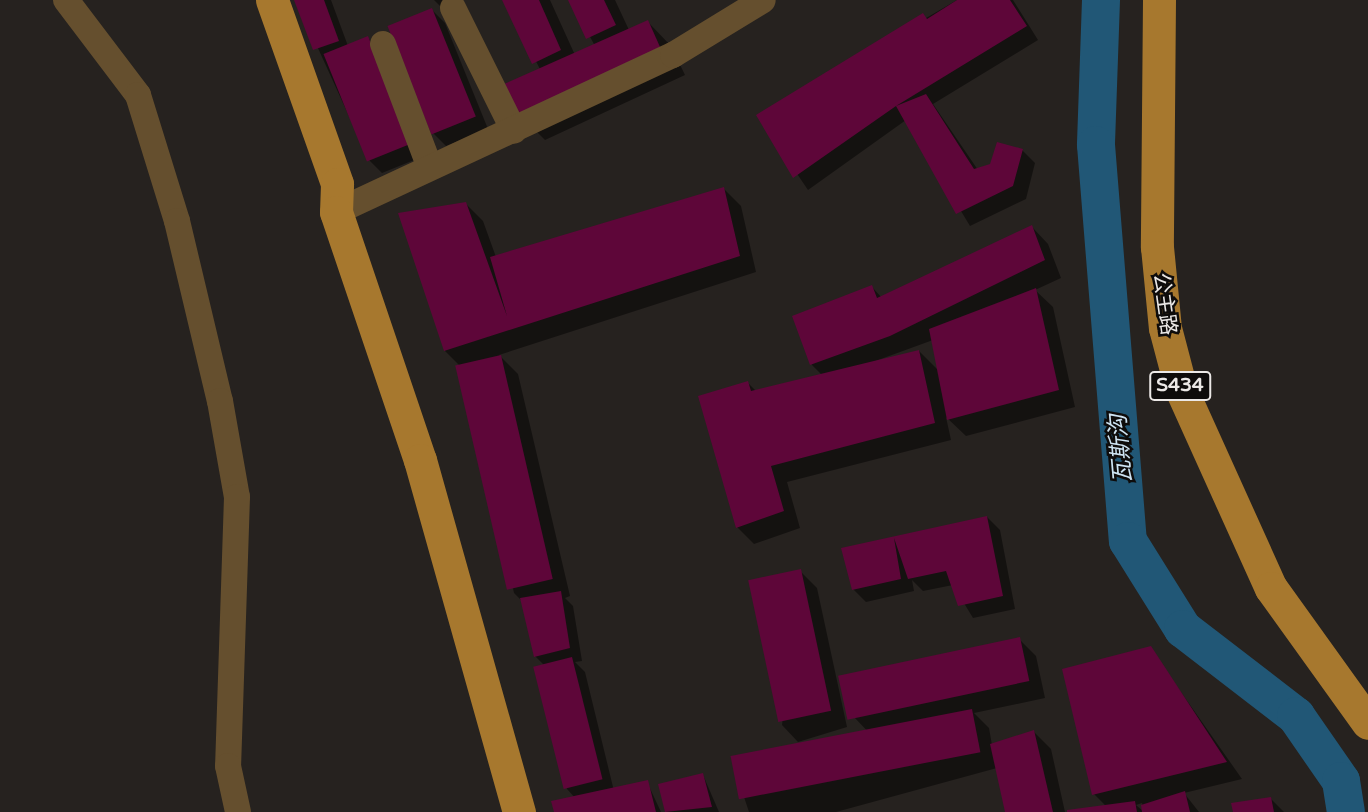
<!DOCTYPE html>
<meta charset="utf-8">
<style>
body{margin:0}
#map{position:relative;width:1368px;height:812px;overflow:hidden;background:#26221f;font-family:"Varela Round","Noto Sans SC",sans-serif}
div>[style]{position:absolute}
.shadow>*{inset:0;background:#0007}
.river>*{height:38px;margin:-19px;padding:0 19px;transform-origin:19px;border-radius:19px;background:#215776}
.building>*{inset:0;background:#5e0639;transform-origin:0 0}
.minor>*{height:26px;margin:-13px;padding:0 13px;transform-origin:13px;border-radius:13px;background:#654f2e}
.major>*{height:33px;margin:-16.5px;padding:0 16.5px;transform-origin:16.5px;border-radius:16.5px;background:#a7782e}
span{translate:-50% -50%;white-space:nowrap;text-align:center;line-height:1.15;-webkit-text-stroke:5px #0e0c0b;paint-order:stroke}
.shield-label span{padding:2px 5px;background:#0e0c0b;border:2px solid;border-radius:5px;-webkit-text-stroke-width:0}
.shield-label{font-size:19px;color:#ebe8e6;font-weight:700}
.street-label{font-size:21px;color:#ebe8e6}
.water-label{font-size:23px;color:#cee4f3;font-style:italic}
</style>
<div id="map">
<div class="shadow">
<i style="clip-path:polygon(296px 0,331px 0,348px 46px,368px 38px,381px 51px,424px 156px,382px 173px,369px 160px)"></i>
<i style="clip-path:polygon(434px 0,451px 0,441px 7px)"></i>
<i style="clip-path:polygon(504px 0,550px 0,575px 55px,595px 46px,570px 0,615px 0,629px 30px,648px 22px,671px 46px,685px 75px,545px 140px,521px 116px,541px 71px)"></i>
<i style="clip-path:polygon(957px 0,1013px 0,1038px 40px,933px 104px,978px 170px,1022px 150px,1035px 163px,1026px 199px,970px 226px,906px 120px,808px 190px,758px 116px)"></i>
<i style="clip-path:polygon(432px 10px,445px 23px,488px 129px,446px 146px,433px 133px)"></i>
<i style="clip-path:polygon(724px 189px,741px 206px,756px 272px,499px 355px,518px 374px,570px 596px,565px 598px,573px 606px,582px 661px,575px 662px,585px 672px,614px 791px,647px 782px,661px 812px,556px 812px,576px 799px,567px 789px,545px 666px,535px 656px,523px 602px,514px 593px,463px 369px,445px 351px,466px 204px,483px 221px,496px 257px)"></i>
<i style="clip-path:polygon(evenodd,1032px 227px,1048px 244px,1061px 278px,1035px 290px,1053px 307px,1075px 407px,966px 436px,946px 417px,951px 440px,787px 482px,800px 528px,754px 544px,737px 527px,748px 383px,756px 391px,822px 375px,812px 365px,794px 317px,872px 287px,882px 298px,1032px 227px,933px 340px,940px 372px,919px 351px,870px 363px,933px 340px)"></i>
<i style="clip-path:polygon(987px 517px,1000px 530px,1015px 609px,973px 618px,953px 585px,923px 591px,912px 580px,914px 591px,866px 602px,853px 589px,843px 550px)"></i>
<i style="clip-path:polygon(800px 571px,817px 588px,847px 727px,798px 742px,782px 725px)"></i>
<i style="clip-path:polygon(1019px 639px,1036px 656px,1045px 698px,974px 713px,989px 728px,992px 745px,1034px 732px,1051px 749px,1065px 812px,1006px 812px,997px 768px,836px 812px,749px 812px,736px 773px,873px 737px,854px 717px)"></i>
<i style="clip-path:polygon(1150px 648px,1242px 779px,1184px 793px,1199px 812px,1144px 812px,1142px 803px,1136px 805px,1144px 812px,1068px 812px,1107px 807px,1094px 794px)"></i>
<i style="clip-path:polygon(703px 775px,719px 812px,666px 812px,660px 785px)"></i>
<i style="clip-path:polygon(1271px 799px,1284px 812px,1235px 812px)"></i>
</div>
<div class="river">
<i style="left:1101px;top:0;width:145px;rotate:92deg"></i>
<i style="left:1096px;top:145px;width:397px;rotate:85.4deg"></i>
<i style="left:1128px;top:541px;width:104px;rotate:58deg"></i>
<i style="left:1183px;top:629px;width:143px;rotate:37.6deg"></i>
<i style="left:1296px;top:716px;width:79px;rotate:55.3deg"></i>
<i style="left:1341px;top:781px;width:31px;rotate:81deg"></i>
</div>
<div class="building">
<i style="clip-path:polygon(294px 0,324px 0,339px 41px,313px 50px)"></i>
<i style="clip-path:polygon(502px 0,539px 0,561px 50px,532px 64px)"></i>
<i style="clip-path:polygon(568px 0,604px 0,616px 25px,586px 39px)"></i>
<i style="clip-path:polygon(957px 0,1010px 0,1027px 26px,896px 106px,926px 94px,974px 169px,990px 164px,997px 142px,1023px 149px,1013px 186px,956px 214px,896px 106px,793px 178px,756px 115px,923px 13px,927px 19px)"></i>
<i style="left:432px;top:8px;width:117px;height:48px;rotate:68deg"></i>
<i style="left:648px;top:20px;width:34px;height:157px;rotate:66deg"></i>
<i style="left:368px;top:36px;width:116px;height:48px;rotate:68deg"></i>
<i style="clip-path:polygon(724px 187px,740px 256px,444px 351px,398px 213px,466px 202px,507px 316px,490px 257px)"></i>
<i style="clip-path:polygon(1032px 225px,1045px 260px,890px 336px,810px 365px,792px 316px,872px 285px,877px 298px)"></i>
<i style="clip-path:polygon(1036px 288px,1059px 390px,947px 420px,929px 329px)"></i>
<i style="clip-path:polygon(919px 350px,935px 423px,771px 466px,784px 511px,736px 528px,698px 396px,748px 381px,751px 391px)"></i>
<i style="left:501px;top:355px;width:230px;height:47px;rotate:77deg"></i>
<i style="clip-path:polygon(987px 516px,1003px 596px,958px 606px,946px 571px,908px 579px,894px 538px,901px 579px,852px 590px,841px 548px)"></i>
<i style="left:801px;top:569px;width:145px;height:54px;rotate:78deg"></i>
<i style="clip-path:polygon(561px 591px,570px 648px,534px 657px,520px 598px)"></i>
<i style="left:1020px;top:637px;width:45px;height:186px;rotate:78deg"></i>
<i style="clip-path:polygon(1151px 646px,1227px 762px,1092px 795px,1062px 669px)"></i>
<i style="left:572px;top:657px;width:126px;height:40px;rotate:76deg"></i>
<i style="left:972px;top:709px;width:44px;height:246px;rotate:79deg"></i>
<i style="clip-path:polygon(1034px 730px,1053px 812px,1005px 812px,990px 744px)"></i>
<i style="clip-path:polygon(703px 773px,712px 807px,665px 812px,658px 784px)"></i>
<i style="clip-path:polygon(648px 780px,656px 812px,554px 812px,551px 801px)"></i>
<i style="clip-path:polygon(1185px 791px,1190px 812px,1142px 812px,1141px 805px)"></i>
<i style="clip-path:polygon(1271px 797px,1274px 812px,1233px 812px,1231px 803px)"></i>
<i style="clip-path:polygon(1135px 801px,1137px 812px,1067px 812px,1067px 810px)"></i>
</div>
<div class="minor">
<i style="left:66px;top:0;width:119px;rotate:52.8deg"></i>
<i style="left:138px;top:95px;width:132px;rotate:72.8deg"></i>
<i style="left:177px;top:221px;width:185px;rotate:76.6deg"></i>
<i style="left:220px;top:401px;width:97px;rotate:80deg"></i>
<i style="left:237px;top:497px;width:269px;rotate:91.9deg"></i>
<i style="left:228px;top:766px;width:47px;rotate:77.7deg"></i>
<i style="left:453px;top:8px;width:137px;rotate:63.6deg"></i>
<i style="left:383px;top:44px;width:129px;rotate:69.2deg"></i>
<i style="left:336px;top:212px;width:372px;rotate:-25deg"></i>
<i style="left:673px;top:55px;width:105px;rotate:-31.4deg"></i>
</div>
<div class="major">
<i style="left:272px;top:0;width:195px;rotate:70.5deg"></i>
<i style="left:337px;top:184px;width:28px;rotate:92deg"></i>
<i style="left:336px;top:212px;width:262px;rotate:71.3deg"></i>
<i style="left:420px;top:460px;width:366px;rotate:74.3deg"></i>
<i style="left:1159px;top:0;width:247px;rotate:90.5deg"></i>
<i style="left:1157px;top:247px;width:81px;rotate:84.4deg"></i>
<i style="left:1165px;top:328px;width:63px;rotate:75.3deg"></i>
<i style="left:1181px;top:389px;width:218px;rotate:65.7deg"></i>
<i style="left:1271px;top:588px;width:166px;rotate:54.3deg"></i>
</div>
<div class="shield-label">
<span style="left:1180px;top:386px">S434</span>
</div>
<div class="street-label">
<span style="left:1164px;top:304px;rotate:82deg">公主路</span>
</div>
<div class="water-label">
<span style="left:1121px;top:449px;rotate:-95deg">瓦斯沟</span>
</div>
</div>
